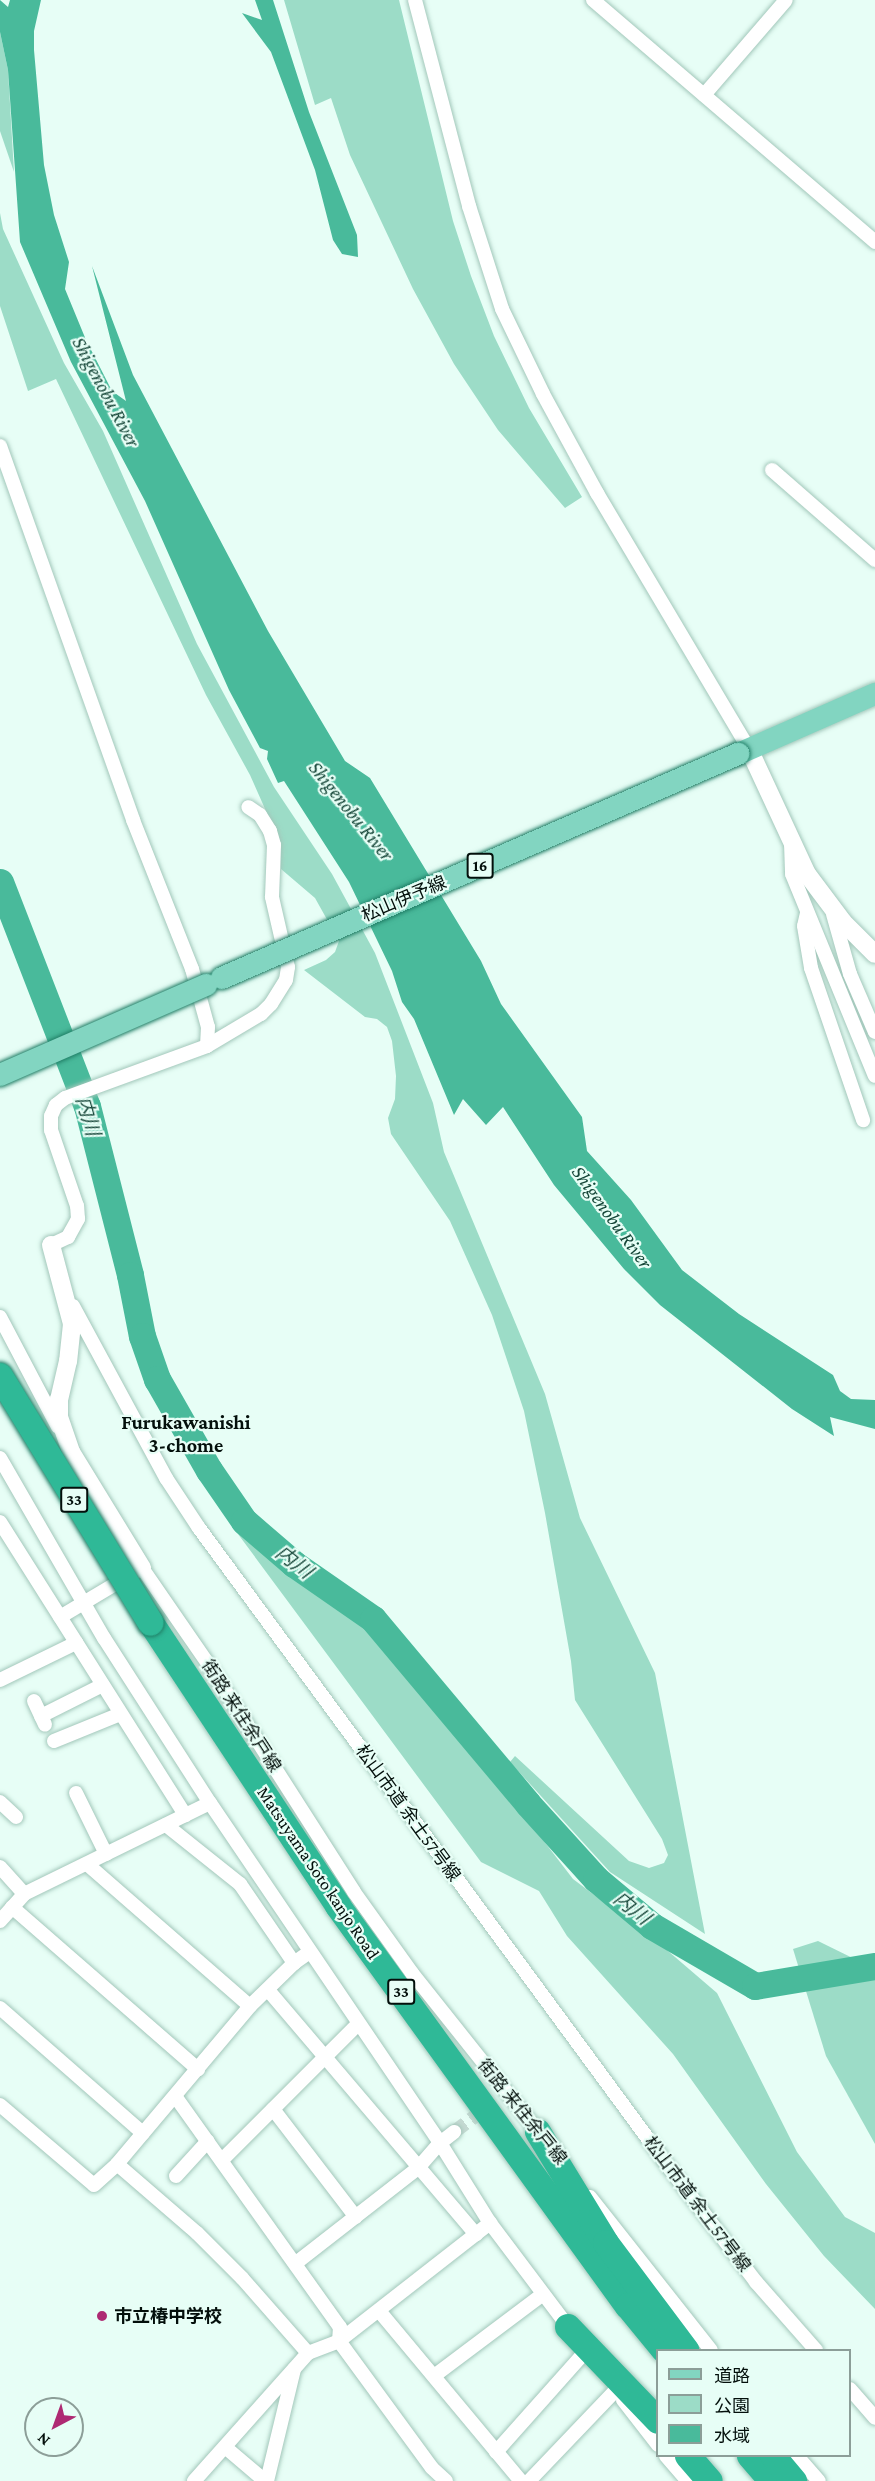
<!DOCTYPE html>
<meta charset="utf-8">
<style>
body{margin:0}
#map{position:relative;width:875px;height:2481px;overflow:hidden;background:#e7fef6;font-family:"Crimson Pro","Noto Sans JP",serif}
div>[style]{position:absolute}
.green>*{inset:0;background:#9cdcc7}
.water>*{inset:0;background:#49ba9b}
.river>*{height:27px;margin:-13.5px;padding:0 13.5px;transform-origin:13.5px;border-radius:13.5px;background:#49ba9b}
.minor-tunnel>*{height:14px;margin-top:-7px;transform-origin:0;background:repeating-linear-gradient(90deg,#c5dad3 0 14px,transparent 0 21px)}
.roads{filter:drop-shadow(0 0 2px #a2c7ba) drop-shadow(0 0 2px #a2c7ba)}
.minor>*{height:14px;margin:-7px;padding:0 7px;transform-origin:7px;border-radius:7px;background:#fff}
.tertiary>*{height:18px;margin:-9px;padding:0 9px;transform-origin:9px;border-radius:9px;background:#fff}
.primary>*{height:22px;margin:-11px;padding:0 11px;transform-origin:11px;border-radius:11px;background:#82d5c1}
.motorway>*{height:26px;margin:-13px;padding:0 13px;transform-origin:13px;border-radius:13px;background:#2fb997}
.bridges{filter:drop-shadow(0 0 2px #207e66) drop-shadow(0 0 2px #207e66)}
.primary-bridge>*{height:22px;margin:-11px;padding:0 11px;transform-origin:11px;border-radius:11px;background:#82d5c1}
.motorway-bridge>*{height:26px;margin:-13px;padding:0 13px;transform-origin:13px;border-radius:13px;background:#2fb997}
.dots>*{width:16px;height:16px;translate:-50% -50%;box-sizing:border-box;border:3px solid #e7fef6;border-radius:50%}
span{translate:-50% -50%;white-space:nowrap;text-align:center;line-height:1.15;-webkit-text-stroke:4.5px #e7fef6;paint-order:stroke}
.shield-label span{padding:2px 4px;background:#e7fef6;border:2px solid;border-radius:4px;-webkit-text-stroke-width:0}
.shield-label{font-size:16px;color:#030f0b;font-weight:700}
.street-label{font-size:18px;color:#030f0b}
.poi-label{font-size:18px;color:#030f0b;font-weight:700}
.left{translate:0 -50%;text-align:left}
.water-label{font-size:20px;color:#164739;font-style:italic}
.neighbourhood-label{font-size:20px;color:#030f0b;font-weight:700}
.legend{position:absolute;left:656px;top:2349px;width:195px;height:108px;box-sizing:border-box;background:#e7fef6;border:2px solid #8c9e98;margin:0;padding:8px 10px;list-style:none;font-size:18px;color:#030f0b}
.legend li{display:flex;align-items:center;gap:12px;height:30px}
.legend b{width:30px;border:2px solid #8c9e98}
.north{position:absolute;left:24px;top:2397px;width:60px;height:60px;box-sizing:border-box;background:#e7fef6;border:2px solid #8c9e98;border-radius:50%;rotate:221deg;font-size:16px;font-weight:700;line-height:24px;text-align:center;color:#030f0b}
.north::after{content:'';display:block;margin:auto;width:21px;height:27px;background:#ae2a73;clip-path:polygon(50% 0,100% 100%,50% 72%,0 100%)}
</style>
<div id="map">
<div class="green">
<i style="clip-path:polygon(284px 0,399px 0,453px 221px,471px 276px,494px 336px,529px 408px,582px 497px,565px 508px,498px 430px,454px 364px,413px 289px,350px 155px,331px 98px,315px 105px)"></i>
<i style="clip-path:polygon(0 32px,8px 70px,14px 172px,0 131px)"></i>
<i style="clip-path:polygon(0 213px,3px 229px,64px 363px,103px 431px,197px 644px,274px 787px,332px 874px,375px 953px,433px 1103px,444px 1152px,545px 1394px,580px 1518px,655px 1673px,705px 1934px,610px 1872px,510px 1762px,515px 1756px,629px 1861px,649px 1868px,664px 1863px,668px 1855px,662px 1839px,575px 1700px,571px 1661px,545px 1513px,524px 1411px,492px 1315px,450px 1221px,391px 1134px,388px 1118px,395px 1099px,396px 1076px,392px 1041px,387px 1027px,377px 1019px,365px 1017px,304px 970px,326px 960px,335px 952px,339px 941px,315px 898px,281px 869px,281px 845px,250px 775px,206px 695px,56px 379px,28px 391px,0 306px)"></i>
<i style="clip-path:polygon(235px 1530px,335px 1606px,370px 1625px,476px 1753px,573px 1879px,661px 1945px,717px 1993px,797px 2152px,845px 2217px,875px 2233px,875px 2309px,824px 2256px,766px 2184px,673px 2054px,567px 1936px,539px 1891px,481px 1862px)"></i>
<i style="clip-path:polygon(818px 1941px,875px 1969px,875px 2144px,826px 2056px,793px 1949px)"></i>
</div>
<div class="water">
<i style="clip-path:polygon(0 0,8px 7px,10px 0,41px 0,34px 31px,34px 50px,44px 165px,54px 215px,69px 262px,65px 289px,86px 340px,112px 391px,126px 401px,92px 266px,133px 375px,268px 631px,345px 761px,370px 778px,481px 961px,501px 1004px,582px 1117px,587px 1151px,631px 1200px,682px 1270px,739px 1314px,833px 1375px,840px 1391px,851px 1399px,875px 1400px,875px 1429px,830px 1417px,834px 1436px,792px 1409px,660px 1305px,624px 1269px,554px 1185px,503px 1107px,486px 1125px,463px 1099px,454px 1115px,414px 1019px,402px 1002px,392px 971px,349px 882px,284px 781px,278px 783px,267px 759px,268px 751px,260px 748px,229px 690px,145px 501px,71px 362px,20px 242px,8px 70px,0 32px)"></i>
<i style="clip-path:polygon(255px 0,273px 0,309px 112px,357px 235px,358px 257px,342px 254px,333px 240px,315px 170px,271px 52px,242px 13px,262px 20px)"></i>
</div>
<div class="river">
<i style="left:0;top:882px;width:240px;rotate:68.8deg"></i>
<i style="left:87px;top:1106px;width:174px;rotate:75.7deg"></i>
<i style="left:130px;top:1275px;width:62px;rotate:78.9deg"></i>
<i style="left:142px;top:1336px;width:46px;rotate:70.8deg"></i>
<i style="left:157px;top:1379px;width:105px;rotate:60.3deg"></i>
<i style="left:209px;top:1470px;width:62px;rotate:55.5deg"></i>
<i style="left:244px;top:1521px;width:66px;rotate:40.7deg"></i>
<i style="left:294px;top:1564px;width:96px;rotate:34.8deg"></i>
<i style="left:373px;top:1619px;width:241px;rotate:50deg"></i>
<i style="left:528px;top:1804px;width:101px;rotate:47.8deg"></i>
<i style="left:596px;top:1879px;width:73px;rotate:40deg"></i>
<i style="left:652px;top:1926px;width:119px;rotate:30.2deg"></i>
<i style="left:755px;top:1986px;width:122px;rotate:-9.5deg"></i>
</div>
<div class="minor-tunnel">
<i style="left:454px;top:2132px;width:45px;rotate:-36.9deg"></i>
</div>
<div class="roads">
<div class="minor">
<i style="left:415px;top:0;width:213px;rotate:75.3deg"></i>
<i style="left:469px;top:206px;width:108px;rotate:72.2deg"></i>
<i style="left:502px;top:309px;width:94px;rotate:64.2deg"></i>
<i style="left:543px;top:394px;width:113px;rotate:61.4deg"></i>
<i style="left:597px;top:493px;width:298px;rotate:59.3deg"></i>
<i style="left:593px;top:0;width:372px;rotate:40.6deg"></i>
<i style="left:704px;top:95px;width:125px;rotate:-49.2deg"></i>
<i style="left:0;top:446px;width:397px;rotate:70.4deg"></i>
<i style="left:133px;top:820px;width:160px;rotate:68.4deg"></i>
<i style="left:192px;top:969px;width:60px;rotate:74.6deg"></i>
<i style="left:208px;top:1027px;width:19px;rotate:93deg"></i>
<i style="left:772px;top:470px;width:137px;rotate:41.1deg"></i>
<i style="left:791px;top:843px;width:31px;rotate:88deg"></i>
<i style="left:792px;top:874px;width:218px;rotate:67.7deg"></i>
<i style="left:807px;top:913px;width:13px;rotate:103deg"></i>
<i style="left:804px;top:926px;width:43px;rotate:80.5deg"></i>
<i style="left:811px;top:968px;width:161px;rotate:71.1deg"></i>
<i style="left:833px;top:914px;width:62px;rotate:74.2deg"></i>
<i style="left:850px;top:974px;width:63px;rotate:66.7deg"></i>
<i style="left:51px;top:1245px;width:19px;rotate:-25deg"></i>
<i style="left:68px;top:1237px;width:21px;rotate:-61deg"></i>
<i style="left:78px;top:1219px;width:13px;rotate:-94deg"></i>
<i style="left:77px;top:1206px;width:80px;rotate:-108.9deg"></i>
<i style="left:51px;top:1130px;width:14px;rotate:-90deg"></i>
<i style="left:51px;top:1116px;width:12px;rotate:-66deg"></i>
<i style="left:56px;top:1105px;width:11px;rotate:-38deg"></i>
<i style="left:65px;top:1098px;width:151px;rotate:-20.1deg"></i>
<i style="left:207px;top:1046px;width:63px;rotate:-30.7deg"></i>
<i style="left:261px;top:1014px;width:14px;rotate:-45deg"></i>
<i style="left:271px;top:1004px;width:28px;rotate:-58deg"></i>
<i style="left:286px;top:980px;width:13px;rotate:-81deg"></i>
<i style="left:288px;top:967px;width:72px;rotate:-102.9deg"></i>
<i style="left:272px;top:897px;width:52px;rotate:-87.8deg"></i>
<i style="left:274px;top:845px;width:15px;rotate:-106deg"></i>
<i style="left:270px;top:831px;width:19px;rotate:-122deg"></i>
<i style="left:260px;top:815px;width:14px;rotate:-146deg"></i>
<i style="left:73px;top:1306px;width:196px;rotate:61.6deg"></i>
<i style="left:166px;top:1478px;width:60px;rotate:56.6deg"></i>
<i style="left:199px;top:1528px;width:792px;rotate:53.68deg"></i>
<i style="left:668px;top:2166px;width:146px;rotate:52.8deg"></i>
<i style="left:756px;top:2282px;width:91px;rotate:48.6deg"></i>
<i style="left:0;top:1317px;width:124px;rotate:62.2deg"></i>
<i style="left:0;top:1458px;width:208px;rotate:60deg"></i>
<i style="left:104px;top:1638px;width:196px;rotate:57.3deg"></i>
<i style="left:210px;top:1803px;width:410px;rotate:55.9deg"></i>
<i style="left:440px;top:2143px;width:94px;rotate:58deg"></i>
<i style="left:490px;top:2223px;width:136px;rotate:53deg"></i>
<i style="left:0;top:1522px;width:347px;rotate:57.7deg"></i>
<i style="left:60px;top:1617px;width:96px;rotate:-30.9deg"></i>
<i style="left:142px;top:1568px;width:118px;rotate:55.4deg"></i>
<i style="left:209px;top:1665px;width:269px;rotate:57.4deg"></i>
<i style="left:354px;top:1892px;width:100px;rotate:54.4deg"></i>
<i style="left:412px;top:1973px;width:207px;rotate:51.5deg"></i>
<i style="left:0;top:1680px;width:85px;rotate:-26deg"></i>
<i style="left:34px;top:1701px;width:26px;rotate:65deg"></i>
<i style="left:41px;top:1716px;width:69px;rotate:-26.6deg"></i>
<i style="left:54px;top:1741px;width:71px;rotate:-22.2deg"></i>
<i style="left:76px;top:1793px;width:68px;rotate:63.8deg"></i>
<i style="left:0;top:1802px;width:22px;rotate:43deg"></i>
<i style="left:166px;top:1825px;width:95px;rotate:38.6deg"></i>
<i style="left:240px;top:1884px;width:96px;rotate:55.6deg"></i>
<i style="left:87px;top:1864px;width:216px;rotate:41.1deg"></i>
<i style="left:0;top:1867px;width:36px;rotate:48deg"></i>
<i style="left:12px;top:1907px;width:247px;rotate:41.1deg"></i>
<i style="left:0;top:1921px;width:36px;rotate:-48deg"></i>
<i style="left:24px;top:1894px;width:207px;rotate:-26.1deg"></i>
<i style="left:268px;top:1990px;width:321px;rotate:49.6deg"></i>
<i style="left:0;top:2008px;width:190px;rotate:41.2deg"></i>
<i style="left:175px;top:2096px;width:284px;rotate:54.5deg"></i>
<i style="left:340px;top:2327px;width:14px;rotate:94deg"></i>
<i style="left:339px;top:2341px;width:157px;rotate:53.8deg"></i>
<i style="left:432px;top:2468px;width:19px;rotate:43deg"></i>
<i style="left:0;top:2105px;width:123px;rotate:40.4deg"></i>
<i style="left:94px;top:2185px;width:31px;rotate:-42deg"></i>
<i style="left:117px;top:2164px;width:207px;rotate:-49.9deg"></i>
<i style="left:250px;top:2006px;width:62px;rotate:-44.3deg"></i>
<i style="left:294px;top:1963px;width:19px;rotate:-35deg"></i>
<i style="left:273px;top:2109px;width:136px;rotate:52.5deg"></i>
<i style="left:222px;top:2160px;width:192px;rotate:-45deg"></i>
<i style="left:117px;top:2164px;width:106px;rotate:40.8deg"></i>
<i style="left:197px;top:2233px;width:64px;rotate:45deg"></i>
<i style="left:242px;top:2278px;width:100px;rotate:48.7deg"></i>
<i style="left:176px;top:2176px;width:47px;rotate:-47.6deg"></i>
<i style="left:590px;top:2197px;width:195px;rotate:51.7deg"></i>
<i style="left:296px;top:2263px;width:155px;rotate:-37.9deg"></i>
<i style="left:418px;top:2168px;width:33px;rotate:-49deg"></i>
<i style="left:440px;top:2143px;width:18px;rotate:-38deg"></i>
<i style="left:380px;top:2312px;width:220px;rotate:50.2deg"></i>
<i style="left:434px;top:2376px;width:135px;rotate:-36.9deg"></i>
<i style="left:850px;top:2389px;width:38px;rotate:49deg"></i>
<i style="left:623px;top:2400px;width:57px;rotate:52.1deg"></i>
<i style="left:225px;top:2447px;width:52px;rotate:40.4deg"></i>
<i style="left:496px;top:2452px;width:135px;rotate:-48.3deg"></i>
<i style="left:666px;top:2456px;width:33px;rotate:49deg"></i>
<i style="left:797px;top:2456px;width:33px;rotate:49deg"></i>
<i style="left:194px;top:2481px;width:171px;rotate:-48.3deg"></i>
<i style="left:308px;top:2353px;width:33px;rotate:-21deg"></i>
<i style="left:339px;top:2341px;width:192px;rotate:-38deg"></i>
<i style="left:267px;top:2481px;width:115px;rotate:-76.4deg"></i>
<i style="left:529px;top:2481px;width:126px;rotate:-46.3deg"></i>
</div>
<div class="tertiary">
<i style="left:749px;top:749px;width:138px;rotate:65.1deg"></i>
<i style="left:807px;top:874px;width:60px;rotate:53.1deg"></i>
<i style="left:843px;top:922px;width:45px;rotate:45deg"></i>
<i style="left:51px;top:1245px;width:82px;rotate:75.1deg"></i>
<i style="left:72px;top:1324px;width:37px;rotate:96deg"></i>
<i style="left:68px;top:1361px;width:39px;rotate:103deg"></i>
<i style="left:59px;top:1399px;width:18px;rotate:90deg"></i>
<i style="left:59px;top:1417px;width:37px;rotate:71deg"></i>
<i style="left:71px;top:1452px;width:136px;rotate:58.5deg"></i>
</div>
<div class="primary">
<i style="left:738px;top:754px;width:150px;rotate:-23.7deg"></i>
</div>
<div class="motorway">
<i style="left:151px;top:1623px;width:339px;rotate:56.5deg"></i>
<i style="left:338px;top:1906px;width:494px;rotate:54.1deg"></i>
<i style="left:628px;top:2306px;width:57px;rotate:50.7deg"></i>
<i style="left:538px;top:2132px;width:130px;rotate:58.5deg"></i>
<i style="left:606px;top:2243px;width:134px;rotate:53.2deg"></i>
<i style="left:568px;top:2327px;width:130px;rotate:46.2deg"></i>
<i style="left:688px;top:2456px;width:33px;rotate:49deg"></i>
<i style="left:750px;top:2456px;width:33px;rotate:49deg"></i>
<i style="left:773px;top:2456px;width:33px;rotate:50deg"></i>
</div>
</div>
<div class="bridges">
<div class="primary-bridge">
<i style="left:222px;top:978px;width:563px;rotate:-23.47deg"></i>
<i style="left:0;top:1075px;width:225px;rotate:-23.6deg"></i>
</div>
<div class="motorway-bridge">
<i style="left:0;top:1376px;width:289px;rotate:58.6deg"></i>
</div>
</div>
<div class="dots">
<i style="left:102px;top:2316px;background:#ae2a73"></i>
</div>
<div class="shield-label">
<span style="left:480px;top:866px">16</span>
<span style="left:74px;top:1500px">33</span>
<span style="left:401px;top:1992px">33</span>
</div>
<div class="street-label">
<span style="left:404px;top:899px;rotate:-23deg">松山伊予線</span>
<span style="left:241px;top:1716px;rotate:57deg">街路 来住余戸線</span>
<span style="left:408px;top:1813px;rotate:54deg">松山市道 余土57号線</span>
<span style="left:318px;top:1873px;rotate:56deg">Matsuyama Soto kanjo Road</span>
<span style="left:522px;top:2112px;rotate:51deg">街路 来住余戸線</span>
<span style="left:697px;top:2204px;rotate:53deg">松山市道 余土57号線</span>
</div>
<div class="poi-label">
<span class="left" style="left:114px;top:2316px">市立椿中学校</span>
</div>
<div class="water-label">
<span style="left:106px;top:392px;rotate:62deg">Shigenobu River</span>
<span style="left:351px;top:811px;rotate:51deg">Shigenobu River</span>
<span style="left:88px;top:1116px;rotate:74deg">内川</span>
<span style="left:612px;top:1217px;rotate:54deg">Shigenobu River</span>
<span style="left:294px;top:1562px;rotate:38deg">内川</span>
<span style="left:632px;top:1908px;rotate:39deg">内川</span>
</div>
<div class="neighbourhood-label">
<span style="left:186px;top:1434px">Furukawanishi<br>3-chome</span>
</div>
<ul class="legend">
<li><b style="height:8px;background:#82d5c1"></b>道路</li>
<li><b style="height:16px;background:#9cdcc7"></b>公園</li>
<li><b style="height:16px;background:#49ba9b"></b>水域</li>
</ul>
<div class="north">N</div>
</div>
